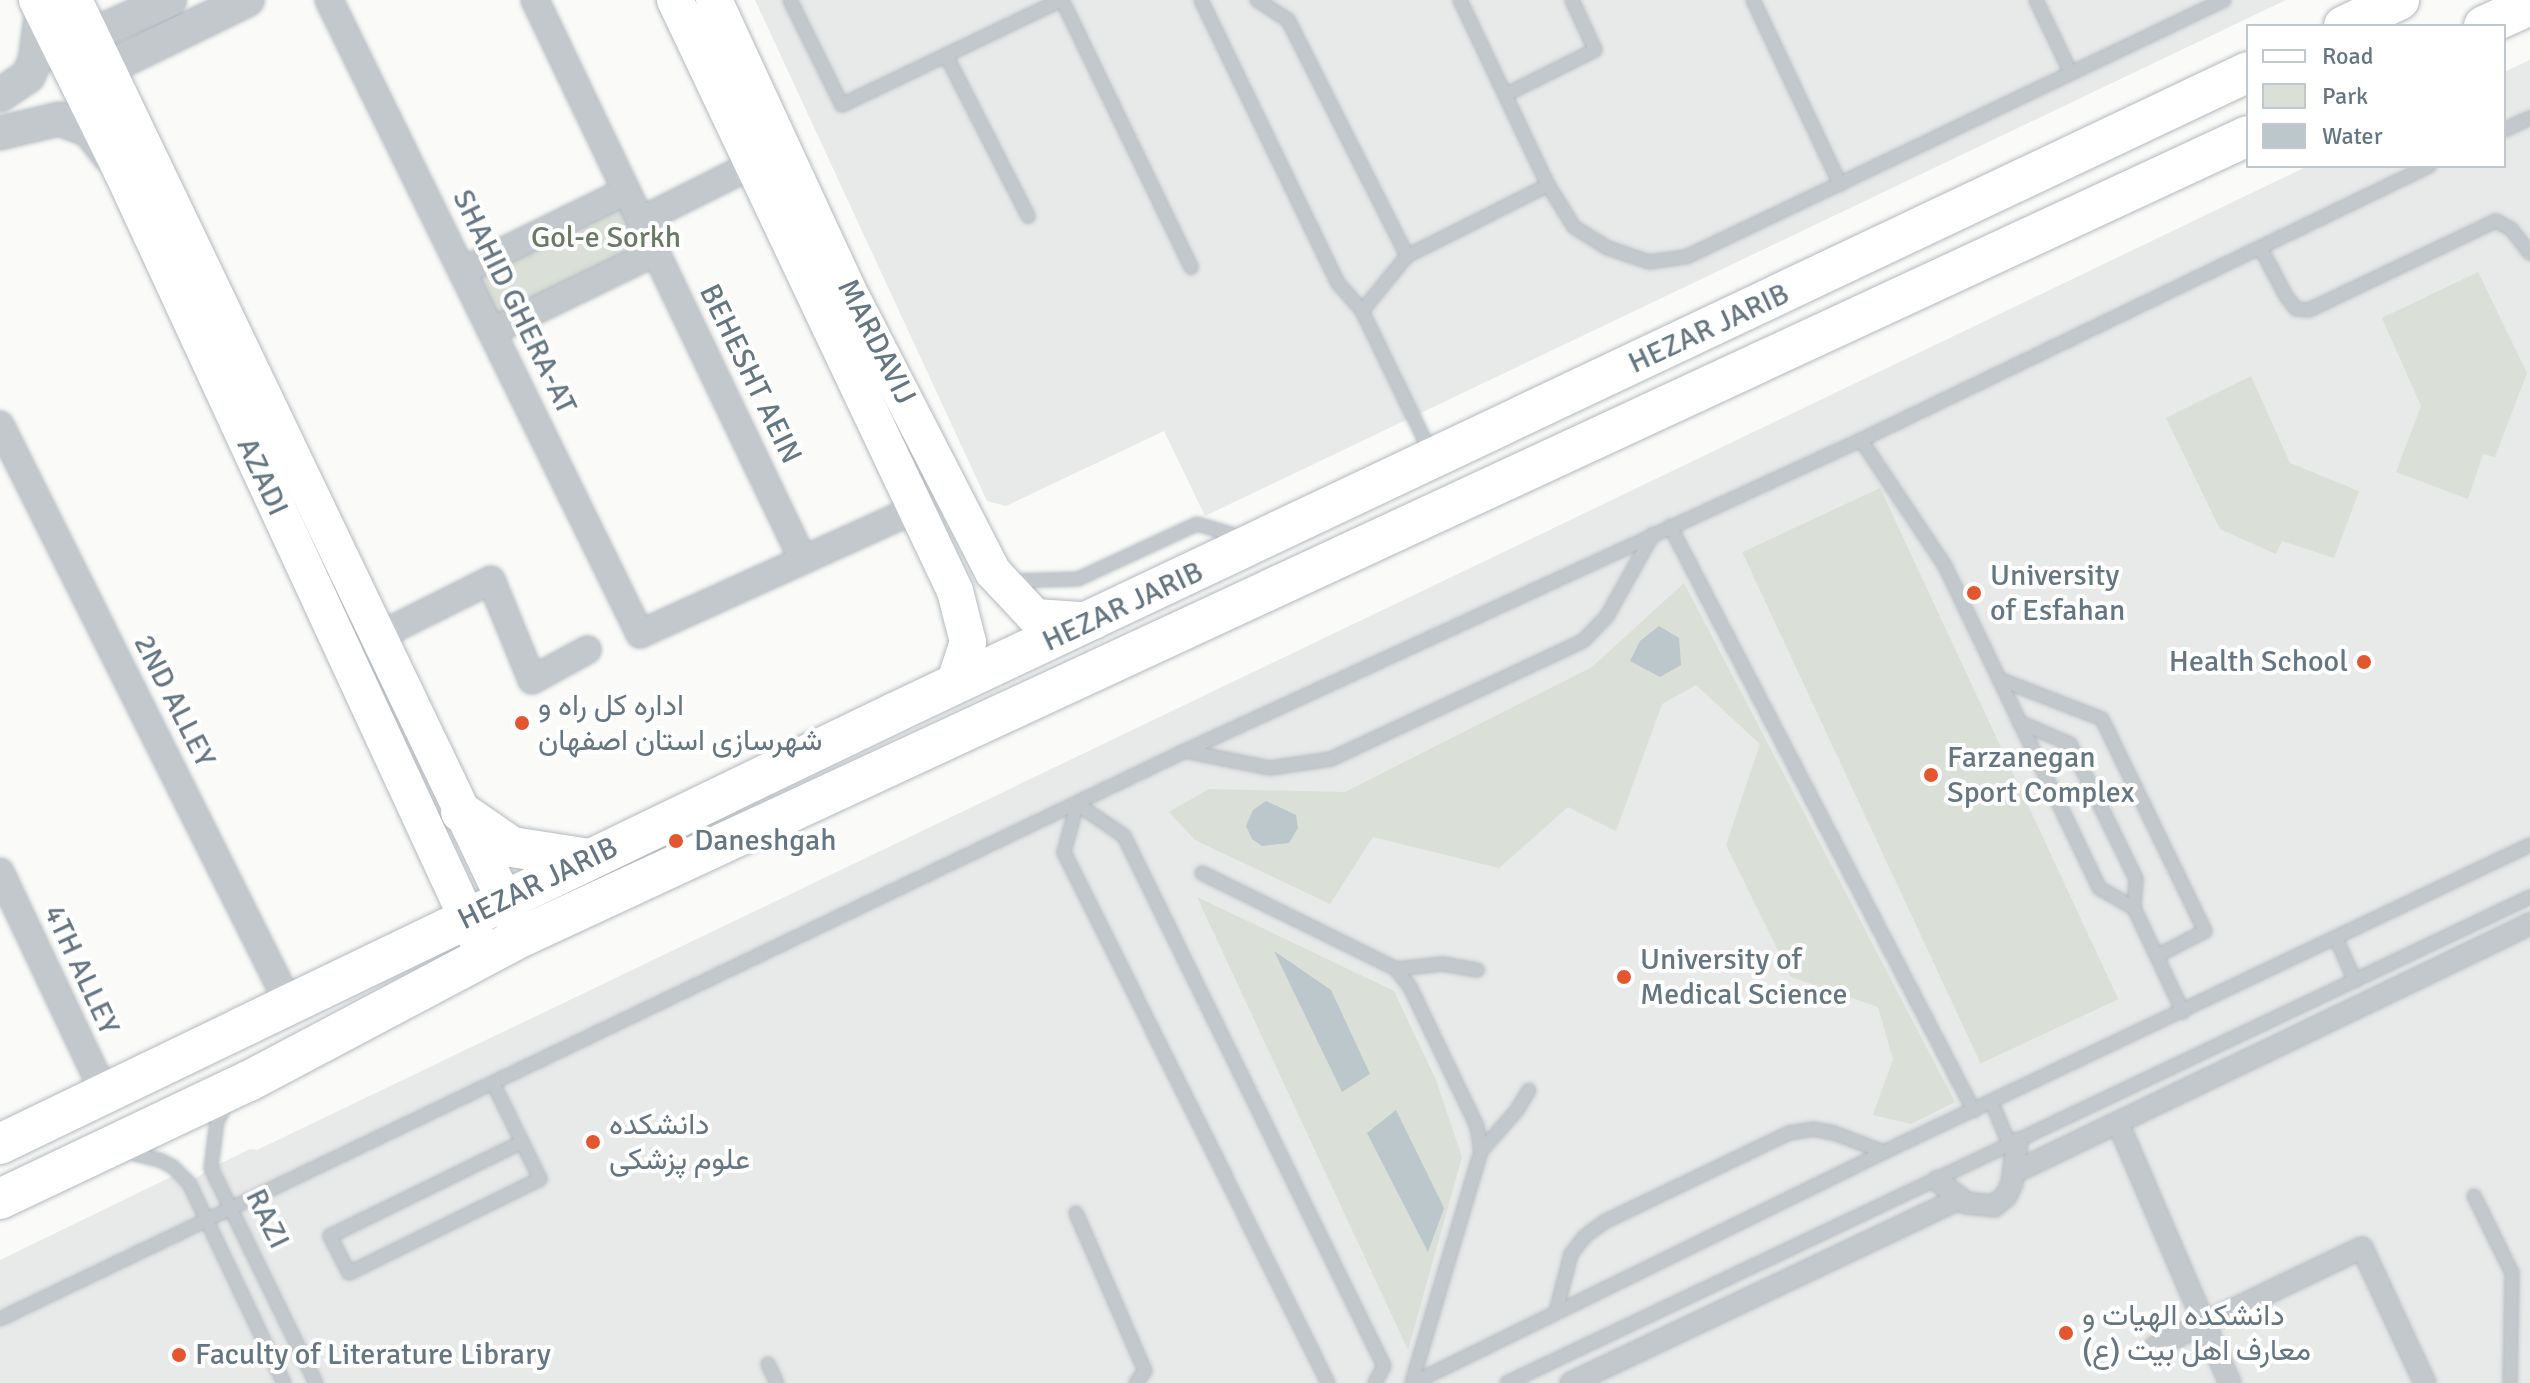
<!DOCTYPE html>
<meta charset="utf-8">
<style>
body{margin:0}
#map{position:relative;width:2530px;height:1383px;overflow:hidden;background:#fafaf8;font-family:Signika,Vazirmatn,sans-serif}
div>[style]{position:absolute}
.built>*{inset:0;background:#e8e9e9}
.green>*{inset:0;background:#dadfd7;transform-origin:0 0}
.water>*{inset:0;background:#bbc7cb}
.roads{filter:drop-shadow(0 0 2px #b3babf) drop-shadow(0 0 2px #b3babf)}
.service>*{height:12px;margin:-6px;padding:0 6px;transform-origin:6px;border-radius:6px;background:#c3c8cc}
.pedestrian>*{height:20px;margin:-10px;padding:0 10px;transform-origin:10px;border-radius:10px;background:#c3c8cc}
.minor>*{height:26px;margin:-13px;padding:0 13px;transform-origin:13px;border-radius:13px;background:#c3c8cc}
.tertiary>*{height:32px;margin:-16px;padding:0 16px;transform-origin:16px;border-radius:16px;background:#c3c8cc}
.secondary>*{height:36px;margin:-18px;padding:0 18px;transform-origin:18px;border-radius:18px;background:#fff}
.primary>*{height:40px;margin:-20px;padding:0 20px;transform-origin:20px;border-radius:20px;background:#fff}
.dots>*{width:22px;height:22px;translate:-50% -50%;box-sizing:border-box;border:4px solid #fff;border-radius:50%}
span{translate:-50% -50%;white-space:nowrap;text-align:center;line-height:1.15;-webkit-text-stroke:8px #fff;paint-order:stroke}
.park-label{font-size:30px;color:#687a64}
.street-label{font-size:30px;color:#657683}
.poi-label{font-size:30px;color:#657683}
.left{translate:0 -50%;text-align:left}
.right{translate:-100% -50%;text-align:right}
.legend{position:absolute;left:2246px;top:24px;width:260px;height:144px;box-sizing:border-box;background:#fff;border:2px solid #c1c8cd;margin:0;padding:10px 14px;list-style:none;font-size:24px;color:#657683}
.legend li{display:flex;align-items:center;gap:16px;height:40px}
.legend b{width:40px;border:2px solid #c1c8cd}
</style>
<div id="map">
<div class="built">
<i style="clip-path:polygon(755px 0,2286px 0,1205px 516px,1164px 431px,1006px 506px,987px 501px)"></i>
<i style="clip-path:polygon(2530px 60px,2530px 1383px,0 1383px,0 1260px,177px 1174px,184px 1186px,211px 1168px,250px 1149px,257px 1150px,2308px 166px,2504px 166px,2504px 72px)"></i>
</div>
<div class="green">
<i style="left:626px;top:191px;width:68px;height:182px;rotate:64deg"></i>
<i style="clip-path:polygon(2478px 272px,2527px 373px,2495px 457px,2483px 454px,2468px 499px,2396px 472px,2421px 406px,2382px 318px)"></i>
<i style="clip-path:polygon(2251px 376px,2290px 463px,2359px 491px,2334px 558px,2282px 541px,2276px 554px,2220px 529px,2166px 418px)"></i>
<i style="left:1880px;top:488px;width:564px;height:152px;rotate:65deg"></i>
<i style="clip-path:polygon(1684px 583px,1955px 1102px,1911px 1124px,1873px 1115px,1893px 1059px,1878px 1007px,1791px 977px,1726px 845px,1760px 744px,1696px 685px,1662px 704px,1616px 831px,1568px 807px,1499px 868px,1373px 837px,1330px 904px,1195px 840px,1169px 812px,1209px 789px,1345px 792px,1592px 667px)"></i>
<i style="clip-path:polygon(1197px 897px,1394px 991px,1436px 1080px,1462px 1157px,1408px 1350px)"></i>
</div>
<div class="water">
<i style="clip-path:polygon(1659px 626px,1679px 638px,1681px 665px,1660px 677px,1630px 661px,1640px 641px)"></i>
<i style="clip-path:polygon(1266px 801px,1296px 815px,1298px 828px,1289px 843px,1262px 846px,1252px 839px,1246px 826px,1253px 810px)"></i>
<i style="clip-path:polygon(1274px 951px,1331px 990px,1370px 1074px,1342px 1092px)"></i>
<i style="clip-path:polygon(1396px 1110px,1444px 1208px,1428px 1252px,1367px 1133px)"></i>
</div>
<div class="roads">
<div class="service">
<i style="left:790px;top:0;width:117px;rotate:63.7deg"></i>
<i style="left:842px;top:105px;width:243px;rotate:-25.6deg"></i>
<i style="left:1062px;top:0;width:297px;rotate:64.2deg"></i>
<i style="left:1201px;top:0;width:314px;rotate:64.2deg"></i>
<i style="left:1338px;top:283px;width:37px;rotate:49deg"></i>
<i style="left:1362px;top:311px;width:158px;rotate:64.1deg"></i>
<i style="left:1257px;top:0;width:37px;rotate:33deg"></i>
<i style="left:1288px;top:20px;width:264px;rotate:63.2deg"></i>
<i style="left:1460px;top:0;width:205px;rotate:64.6deg"></i>
<i style="left:1548px;top:185px;width:49px;rotate:58.2deg"></i>
<i style="left:1574px;top:227px;width:40px;rotate:32deg"></i>
<i style="left:1608px;top:248px;width:43px;rotate:18.9deg"></i>
<i style="left:1649px;top:262px;width:37px;rotate:-8deg"></i>
<i style="left:1686px;top:257px;width:596px;rotate:-25.53deg"></i>
<i style="left:1753px;top:0;width:204px;rotate:64.7deg"></i>
<i style="left:2036px;top:0;width:81px;rotate:64.4deg"></i>
<i style="left:946px;top:55px;width:181px;rotate:63deg"></i>
<i style="left:1505px;top:95px;width:101px;rotate:-26.6deg"></i>
<i style="left:1595px;top:50px;width:55px;rotate:-114.7deg"></i>
<i style="left:2504px;top:130px;width:29px;rotate:-25deg"></i>
<i style="left:2260px;top:247px;width:55px;rotate:62deg"></i>
<i style="left:2286px;top:296px;width:16px;rotate:52deg"></i>
<i style="left:2296px;top:309px;width:13px;rotate:4deg"></i>
<i style="left:2309px;top:310px;width:207px;rotate:-25.5deg"></i>
<i style="left:2496px;top:221px;width:17px;rotate:28deg"></i>
<i style="left:2511px;top:229px;width:31px;rotate:52deg"></i>
<i style="left:1362px;top:311px;width:71px;rotate:-50.7deg"></i>
<i style="left:1407px;top:256px;width:158px;rotate:-26.7deg"></i>
<i style="left:1861px;top:440px;width:151px;rotate:56.3deg"></i>
<i style="left:1945px;top:566px;width:357px;rotate:64.4deg"></i>
<i style="left:2099px;top:888px;width:40px;rotate:29.7deg"></i>
<i style="left:2134px;top:908px;width:115px;rotate:64.8deg"></i>
<i style="left:1670px;top:526px;width:659px;rotate:62.54deg"></i>
<i style="left:1009px;top:581px;width:69px;rotate:-1.7deg"></i>
<i style="left:1078px;top:579px;width:131px;rotate:-24.8deg"></i>
<i style="left:1197px;top:524px;width:46px;rotate:16.5deg"></i>
<i style="left:1999px;top:679px;width:110px;rotate:21.2deg"></i>
<i style="left:2102px;top:719px;width:236px;rotate:64.1deg"></i>
<i style="left:2205px;top:931px;width:54px;rotate:152.5deg"></i>
<i style="left:2019px;top:722px;width:56px;rotate:23.3deg"></i>
<i style="left:2070px;top:744px;width:150px;rotate:63.9deg"></i>
<i style="left:2136px;top:879px;width:29px;rotate:94deg"></i>
<i style="left:1185px;top:751px;width:87px;rotate:11.3deg"></i>
<i style="left:1270px;top:768px;width:62px;rotate:-8.4deg"></i>
<i style="left:1331px;top:759px;width:278px;rotate:-25.1deg"></i>
<i style="left:1583px;top:641px;width:35px;rotate:-46deg"></i>
<i style="left:1607px;top:616px;width:94px;rotate:-60.7deg"></i>
<i style="left:1202px;top:873px;width:216px;rotate:26.3deg"></i>
<i style="left:1396px;top:969px;width:23px;rotate:52deg"></i>
<i style="left:1410px;top:987px;width:154px;rotate:64.3deg"></i>
<i style="left:1477px;top:1126px;width:25px;rotate:81deg"></i>
<i style="left:1481px;top:1151px;width:242px;rotate:106.6deg"></i>
<i style="left:2336px;top:938px;width:47px;rotate:66.2deg"></i>
<i style="left:1396px;top:969px;width:47px;rotate:-6.1deg"></i>
<i style="left:1443px;top:964px;width:35px;rotate:10deg"></i>
<i style="left:493px;top:1083px;width:107px;rotate:63.9deg"></i>
<i style="left:540px;top:1179px;width:213px;rotate:153.8deg"></i>
<i style="left:349px;top:1273px;width:42px;rotate:-117.2deg"></i>
<i style="left:330px;top:1236px;width:214px;rotate:-26.1deg"></i>
<i style="left:1992px;top:1103px;width:47px;rotate:67.3deg"></i>
<i style="left:226px;top:1105px;width:18px;rotate:119deg"></i>
<i style="left:217px;top:1121px;width:47px;rotate:97.3deg"></i>
<i style="left:211px;top:1168px;width:239px;rotate:64deg"></i>
<i style="left:1481px;top:1151px;width:55px;rotate:-48.7deg"></i>
<i style="left:1517px;top:1110px;width:23px;rotate:-59deg"></i>
<i style="left:127px;top:1152px;width:34px;rotate:14deg"></i>
<i style="left:160px;top:1160px;width:15px;rotate:28deg"></i>
<i style="left:173px;top:1167px;width:23px;rotate:45deg"></i>
<i style="left:189px;top:1183px;width:221px;rotate:64.6deg"></i>
<i style="left:2474px;top:1196px;width:86px;rotate:63.7deg"></i>
<i style="left:2512px;top:1273px;width:110px;rotate:91deg"></i>
<i style="left:1076px;top:1213px;width:172px;rotate:66.4deg"></i>
<i style="left:1145px;top:1371px;width:15px;rotate:127deg"></i>
<i style="left:1556px;top:1312px;width:60px;rotate:-75.5deg"></i>
<i style="left:1571px;top:1254px;width:23px;rotate:-52deg"></i>
<i style="left:1585px;top:1236px;width:24px;rotate:-36deg"></i>
<i style="left:1604px;top:1222px;width:205px;rotate:-25.7deg"></i>
<i style="left:1789px;top:1133px;width:24px;rotate:-9deg"></i>
<i style="left:1813px;top:1129px;width:21px;rotate:11deg"></i>
<i style="left:1834px;top:1133px;width:53px;rotate:20.8deg"></i>
<i style="left:0;top:1319px;width:1314px;rotate:-25.61deg"></i>
<i style="left:1185px;top:751px;width:744px;rotate:-24.71deg"></i>
<i style="left:1861px;top:440px;width:631px;rotate:-25.75deg"></i>
<i style="left:768px;top:1364px;width:21px;rotate:65deg"></i>
<i style="left:1328px;top:1383px;width:593px;rotate:-116.44deg"></i>
<i style="left:1064px;top:852px;width:50px;rotate:-74.8deg"></i>
<i style="left:1077px;top:804px;width:57px;rotate:34.2deg"></i>
<i style="left:1124px;top:836px;width:590px;rotate:63.87deg"></i>
<i style="left:1384px;top:1366px;width:19px;rotate:118deg"></i>
<i style="left:1413px;top:1383px;width:525px;rotate:-26.13deg"></i>
<i style="left:1884px;top:1152px;width:715px;rotate:-25.42deg"></i>
<i style="left:1507px;top:1383px;width:1133px;rotate:-25.41deg"></i>
</div>
<div class="pedestrian">
<i style="left:2118px;top:1123px;width:283px;rotate:66.7deg"></i>
<i style="left:2015px;top:1172px;width:572px;rotate:-25.71deg"></i>
<i style="left:1938px;top:1181px;width:36px;rotate:38deg"></i>
<i style="left:1966px;top:1203px;width:28px;rotate:6deg"></i>
<i style="left:1994px;top:1206px;width:16px;rotate:-40deg"></i>
<i style="left:2006px;top:1196px;width:14px;rotate:-65deg"></i>
<i style="left:2012px;top:1183px;width:40px;rotate:-82.9deg"></i>
<i style="left:2155px;top:1347px;width:229px;rotate:-25.6deg"></i>
<i style="left:2362px;top:1248px;width:149px;rotate:65deg"></i>
<i style="left:1571px;top:1383px;width:431px;rotate:-25.4deg"></i>
</div>
<div class="minor">
<i style="left:329px;top:0;width:706px;rotate:63.87deg"></i>
<i style="left:640px;top:634px;width:302px;rotate:-24.4deg"></i>
<i style="left:535px;top:0;width:621px;rotate:64.43deg"></i>
<i style="left:640px;top:221px;width:103px;rotate:-26.6deg"></i>
<i style="left:463px;top:271px;width:182px;rotate:-26.1deg"></i>
<i style="left:493px;top:331px;width:181px;rotate:-25.9deg"></i>
<i style="left:0;top:425px;width:649px;rotate:63.47deg"></i>
<i style="left:379px;top:636px;width:125px;rotate:-26.6deg"></i>
<i style="left:491px;top:580px;width:108px;rotate:67.7deg"></i>
<i style="left:532px;top:680px;width:63px;rotate:-28.6deg"></i>
<i style="left:0;top:872px;width:246px;rotate:64.7deg"></i>
</div>
<div class="tertiary">
<i style="left:92px;top:35px;width:85px;rotate:-24.2deg"></i>
<i style="left:107px;top:68px;width:156px;rotate:-25.9deg"></i>
<i style="left:0;top:95px;width:34px;rotate:-34deg"></i>
<i style="left:28px;top:76px;width:17px;rotate:-65deg"></i>
<i style="left:35px;top:61px;width:51px;rotate:-82.2deg"></i>
<i style="left:0;top:133px;width:61px;rotate:-13.3deg"></i>
<i style="left:59px;top:119px;width:32px;rotate:20deg"></i>
<i style="left:89px;top:130px;width:33px;rotate:52deg"></i>
</div>
<div class="secondary">
<i style="left:37px;top:0;width:192px;rotate:63.7deg"></i>
<i style="left:122px;top:172px;width:851px;rotate:65.18deg"></i>
<i style="left:74px;top:0;width:1027px;rotate:64.43deg"></i>
<i style="left:675px;top:0;width:654px;rotate:64.65deg"></i>
<i style="left:955px;top:591px;width:53px;rotate:75.7deg"></i>
<i style="left:968px;top:642px;width:47px;rotate:108.4deg"></i>
<i style="left:714px;top:0;width:317px;rotate:65.2deg"></i>
<i style="left:847px;top:288px;width:319px;rotate:62.8deg"></i>
<i style="left:993px;top:572px;width:62px;rotate:47deg"></i>
<i style="left:1035px;top:617px;width:59px;rotate:3.9deg"></i>
</div>
<div class="primary">
<i style="left:2344px;top:26px;width:61px;rotate:-25.3deg"></i>
<i style="left:2484px;top:26px;width:51px;rotate:-24.5deg"></i>
<i style="left:461px;top:812px;width:62px;rotate:34.5deg"></i>
<i style="left:512px;top:847px;width:78px;rotate:8.9deg"></i>
<i style="left:0;top:1144px;width:992px;rotate:-25.74deg"></i>
<i style="left:894px;top:713px;width:1498px;rotate:-25.33deg"></i>
<i style="left:0;top:1199px;width:276px;rotate:-25.4deg"></i>
<i style="left:249px;top:1081px;width:310px;rotate:-27.9deg"></i>
<i style="left:523px;top:936px;width:1901px;rotate:-24.88deg"></i>
</div>
</div>
<div class="dots">
<i style="left:1974px;top:593px;background:#e4572e"></i>
<i style="left:2364px;top:662px;background:#e4572e"></i>
<i style="left:522px;top:723px;background:#e4572e"></i>
<i style="left:1931px;top:775px;background:#e4572e"></i>
<i style="left:676px;top:841px;background:#e4572e"></i>
<i style="left:1624px;top:977px;background:#e4572e"></i>
<i style="left:593px;top:1142px;background:#e4572e"></i>
<i style="left:2066px;top:1333px;background:#e4572e"></i>
<i style="left:179px;top:1355px;background:#e4572e"></i>
</div>
<div class="park-label">
<span style="left:606px;top:238px">Gol-e Sorkh</span>
</div>
<div class="street-label">
<span style="left:514px;top:302px;rotate:64deg">SHAHID GHERA-AT</span>
<span style="left:1709px;top:329px;rotate:-25deg">HEZAR JARIB</span>
<span style="left:876px;top:342px;rotate:63deg">MARDAVIJ</span>
<span style="left:750px;top:374px;rotate:64deg">BEHESHT AEIN</span>
<span style="left:262px;top:477px;rotate:65deg">AZADI</span>
<span style="left:1123px;top:607px;rotate:-25deg">HEZAR JARIB</span>
<span style="left:174px;top:701px;rotate:63deg">2ND ALLEY</span>
<span style="left:538px;top:884px;rotate:-26deg">HEZAR JARIB</span>
<span style="left:81px;top:970px;rotate:65deg">4TH ALLEY</span>
<span style="left:267px;top:1219px;rotate:64deg">RAZI</span>
</div>
<div class="poi-label">
<span class="left" style="left:1990px;top:593px">University<br>of Esfahan</span>
<span class="right" style="left:2348px;top:662px">Health School</span>
<span class="left" style="left:538px;top:723px">اداره کل راه و<br>شهرسازی استان اصفهان</span>
<span class="left" style="left:1947px;top:775px">Farzanegan<br>Sport Complex</span>
<span class="left" style="left:694px;top:841px">Daneshgah</span>
<span class="left" style="left:1640px;top:977px">University of<br>Medical Science</span>
<span class="left" style="left:609px;top:1142px">دانشکده<br>علوم پزشکی</span>
<span class="left" style="left:2082px;top:1333px">دانشکده الهیات و<br>معارف اهل بیت (ع)</span>
<span class="left" style="left:195px;top:1355px">Faculty of Literature Library</span>
</div>
<ul class="legend">
<li><b style="height:10px;background:#fff"></b>Road</li>
<li><b style="height:22px;background:#dadfd7"></b>Park</li>
<li><b style="height:22px;background:#bbc7cb"></b>Water</li>
</ul>
</div>
